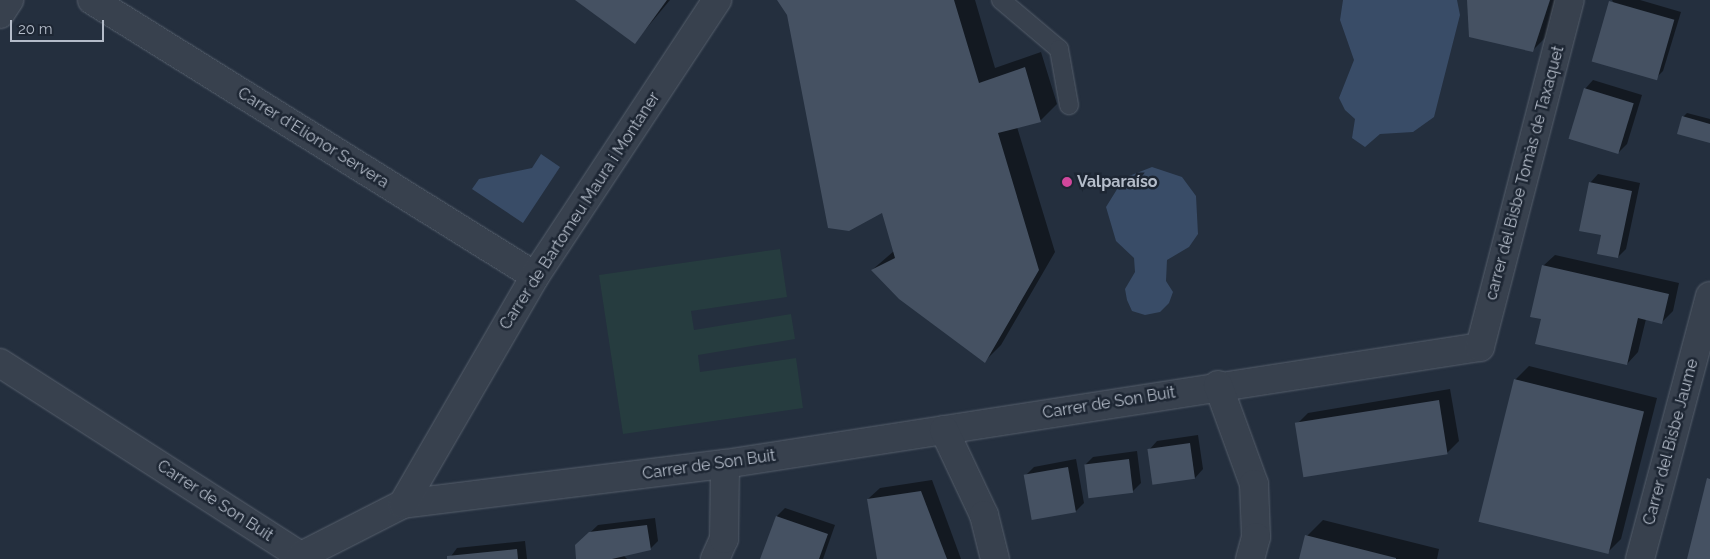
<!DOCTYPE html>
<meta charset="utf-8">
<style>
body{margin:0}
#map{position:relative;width:1710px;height:559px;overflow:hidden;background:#242f3e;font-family:Raleway,sans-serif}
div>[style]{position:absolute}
.green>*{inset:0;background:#263c3f}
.water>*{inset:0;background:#394c67}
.shadow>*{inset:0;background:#0007}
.building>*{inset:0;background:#455162;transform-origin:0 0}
.roads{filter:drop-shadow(0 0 1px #565f6c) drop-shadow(0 0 1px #565f6c)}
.service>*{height:18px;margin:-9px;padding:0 9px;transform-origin:9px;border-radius:9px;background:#38414e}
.minor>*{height:28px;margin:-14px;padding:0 14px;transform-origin:14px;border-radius:14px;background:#38414e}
.dots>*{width:14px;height:14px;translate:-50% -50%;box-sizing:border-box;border:2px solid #1d2633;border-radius:50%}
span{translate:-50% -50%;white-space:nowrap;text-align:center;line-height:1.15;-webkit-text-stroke:5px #1d2633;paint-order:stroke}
.street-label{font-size:16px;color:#b4bcc9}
.poi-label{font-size:16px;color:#b4bcc9;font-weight:700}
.left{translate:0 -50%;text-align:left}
.scale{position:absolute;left:10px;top:20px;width:94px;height:22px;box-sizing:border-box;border:2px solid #b4bcc9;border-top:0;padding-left:6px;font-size:15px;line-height:18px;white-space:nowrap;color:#b4bcc9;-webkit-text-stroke:4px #1d2633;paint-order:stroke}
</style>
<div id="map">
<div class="green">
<i style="clip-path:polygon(780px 249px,787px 297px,691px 311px,694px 330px,791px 314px,795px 339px,698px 355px,700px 372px,796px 358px,803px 408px,623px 434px,599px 275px)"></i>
</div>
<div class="water">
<i style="clip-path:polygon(1343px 0,1457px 0,1460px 15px,1434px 117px,1413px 132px,1380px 134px,1365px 147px,1352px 138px,1355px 119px,1345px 110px,1339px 98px,1354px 60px,1340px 20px)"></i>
<i style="clip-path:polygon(541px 154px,560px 167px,523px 223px,472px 189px,479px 179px,532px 168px)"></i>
<i style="clip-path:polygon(1152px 167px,1182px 177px,1196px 196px,1198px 234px,1189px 247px,1167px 260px,1166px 281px,1173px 292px,1169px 303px,1160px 312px,1145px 315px,1132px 311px,1127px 300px,1125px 289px,1135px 272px,1134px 258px,1116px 241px,1106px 207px,1124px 178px)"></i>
</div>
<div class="shadow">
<i style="clip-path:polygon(577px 0,670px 0,635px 42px)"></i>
<i style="clip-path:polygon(778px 0,975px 0,995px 68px,1041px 52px,1057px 104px,1040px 121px,1017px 127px,1055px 252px,1001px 345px,985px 361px,872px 270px,894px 251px,883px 211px,788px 14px)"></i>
<i style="clip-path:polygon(1469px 0,1560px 0,1549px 34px,1533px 50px)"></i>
<i style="clip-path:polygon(1612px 0,1640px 0,1681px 12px,1663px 71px,1655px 79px)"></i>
<i style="clip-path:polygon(1593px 80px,1642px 95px,1627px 144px,1619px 152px,1585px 89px)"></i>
<i style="clip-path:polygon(1687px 113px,1710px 119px,1710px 142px,1683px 117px)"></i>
<i style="clip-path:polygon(1598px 174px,1640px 183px,1626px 249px,1618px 257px,1603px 234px,1590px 183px)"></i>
<i style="clip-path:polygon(1555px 255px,1679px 283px,1673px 311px,1662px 322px,1646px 319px,1638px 352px,1627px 364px,1543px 266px)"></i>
<i style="clip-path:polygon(1529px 366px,1657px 398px,1621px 539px,1607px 553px,1515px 380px)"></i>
<i style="clip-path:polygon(1450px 389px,1459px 441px,1447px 453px,1296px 425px,1308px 413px)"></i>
<i style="clip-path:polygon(1198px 435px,1203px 469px,1195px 478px,1149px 450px,1157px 441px)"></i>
<i style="clip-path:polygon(1137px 451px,1141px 483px,1132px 492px,1085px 465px,1093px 457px)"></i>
<i style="clip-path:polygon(1076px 459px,1084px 503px,1076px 511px,1026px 475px,1034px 467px)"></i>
<i style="clip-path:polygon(932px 480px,961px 559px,878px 559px,868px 499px,880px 488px)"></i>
<i style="clip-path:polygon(785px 508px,835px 525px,823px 559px,762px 559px,777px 516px)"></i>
<i style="clip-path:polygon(655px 518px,658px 541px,650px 549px,623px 555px,627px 559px,578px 559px,576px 546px,598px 525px)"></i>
<i style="clip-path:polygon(1323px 520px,1439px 549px,1437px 559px,1301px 559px,1307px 536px)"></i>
<i style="clip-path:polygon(525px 541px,527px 559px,449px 559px,457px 548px)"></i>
</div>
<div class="building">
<i style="clip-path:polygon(575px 0,667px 0,635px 44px)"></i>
<i style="clip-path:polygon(777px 0,954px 0,979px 83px,1025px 67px,1041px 122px,998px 133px,1039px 270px,985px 363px,899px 299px,871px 270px,895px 258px,882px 213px,849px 231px,828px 228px,787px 15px)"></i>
<i style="clip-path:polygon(1467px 0,1550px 0,1533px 52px,1469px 37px)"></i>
<i style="left:1609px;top:1px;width:68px;height:63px;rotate:16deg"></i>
<i style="left:1584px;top:88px;width:52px;height:53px;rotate:17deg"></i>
<i style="clip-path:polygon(1682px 116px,1710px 124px,1710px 143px,1677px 134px)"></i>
<i style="clip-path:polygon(1589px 182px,1632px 191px,1618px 258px,1597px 254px,1601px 235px,1579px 231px)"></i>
<i style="clip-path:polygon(1542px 265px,1669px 294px,1662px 324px,1638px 318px,1627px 365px,1535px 344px,1541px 319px,1530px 317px)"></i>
<i style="left:1514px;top:379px;width:134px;height:147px;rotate:14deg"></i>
<i style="left:1439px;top:400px;width:55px;height:146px;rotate:81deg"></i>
<i style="left:1190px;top:443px;width:36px;height:43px;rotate:82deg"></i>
<i style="left:1129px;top:459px;width:34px;height:45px;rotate:83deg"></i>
<i style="left:1068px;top:467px;width:46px;height:45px;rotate:80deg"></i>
<i style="clip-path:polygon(1707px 478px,1710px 479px,1710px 559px,1687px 559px)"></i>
<i style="clip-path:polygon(921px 491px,947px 559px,877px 559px,867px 499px)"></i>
<i style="clip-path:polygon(776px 516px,828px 534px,819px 559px,760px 559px)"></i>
<i style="clip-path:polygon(647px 525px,651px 550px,612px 559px,576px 559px,575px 545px,589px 532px)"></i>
<i style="clip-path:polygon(1305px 535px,1396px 558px,1396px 559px,1299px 559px)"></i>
<i style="clip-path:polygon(517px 549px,518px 559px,447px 559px,447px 556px)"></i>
</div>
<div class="roads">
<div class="service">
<i style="left:1001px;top:0;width:76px;rotate:40.2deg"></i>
<i style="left:1059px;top:49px;width:57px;rotate:79.9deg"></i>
</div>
<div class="minor">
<i style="left:92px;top:0;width:522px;rotate:31.92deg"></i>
<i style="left:0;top:14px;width:17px;rotate:-57deg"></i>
<i style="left:0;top:363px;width:358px;rotate:32.7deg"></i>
<i style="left:301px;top:556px;width:114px;rotate:-27deg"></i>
<i style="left:403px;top:504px;width:324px;rotate:-7.1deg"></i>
<i style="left:725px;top:464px;width:764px;rotate:-8.81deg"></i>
<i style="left:1480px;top:347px;width:358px;rotate:-75.5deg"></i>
<i style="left:1218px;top:385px;width:105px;rotate:70deg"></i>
<i style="left:1254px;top:484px;width:53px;rotate:87.8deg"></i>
<i style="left:1256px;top:537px;width:23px;rotate:105deg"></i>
<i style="left:944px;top:430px;width:94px;rotate:64.8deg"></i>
<i style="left:984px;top:515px;width:45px;rotate:76deg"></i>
<i style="left:403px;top:504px;width:263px;rotate:-59.9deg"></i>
<i style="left:535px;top:276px;width:331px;rotate:-56.6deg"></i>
<i style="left:715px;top:559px;width:22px;rotate:-66deg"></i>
<i style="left:724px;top:539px;width:75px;rotate:-89.2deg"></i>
<i style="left:1640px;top:559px;width:272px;rotate:-75.1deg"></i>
</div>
</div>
<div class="dots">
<i style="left:1067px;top:182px;background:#d1479c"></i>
</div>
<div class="street-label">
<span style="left:313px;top:138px;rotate:32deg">Carrer d'Elionor Servera</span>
<span style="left:1525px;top:173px;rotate:-75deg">carrer del Bisbe Tomàs de Taxaquet</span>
<span style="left:580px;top:211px;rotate:-57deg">Carrer de Bartomeu Maura i Montaner</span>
<span style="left:1109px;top:403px;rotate:-9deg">Carrer de Son Buit</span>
<span style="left:1671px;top:442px;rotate:-75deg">Carrer del Bisbe Jaume</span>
<span style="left:709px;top:465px;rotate:-8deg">Carrer de Son Buit</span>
<span style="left:215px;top:501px;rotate:33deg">Carrer de Son Buit</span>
</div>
<div class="poi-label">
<span class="left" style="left:1077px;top:182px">Valparaíso</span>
</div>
<div class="scale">20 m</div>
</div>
